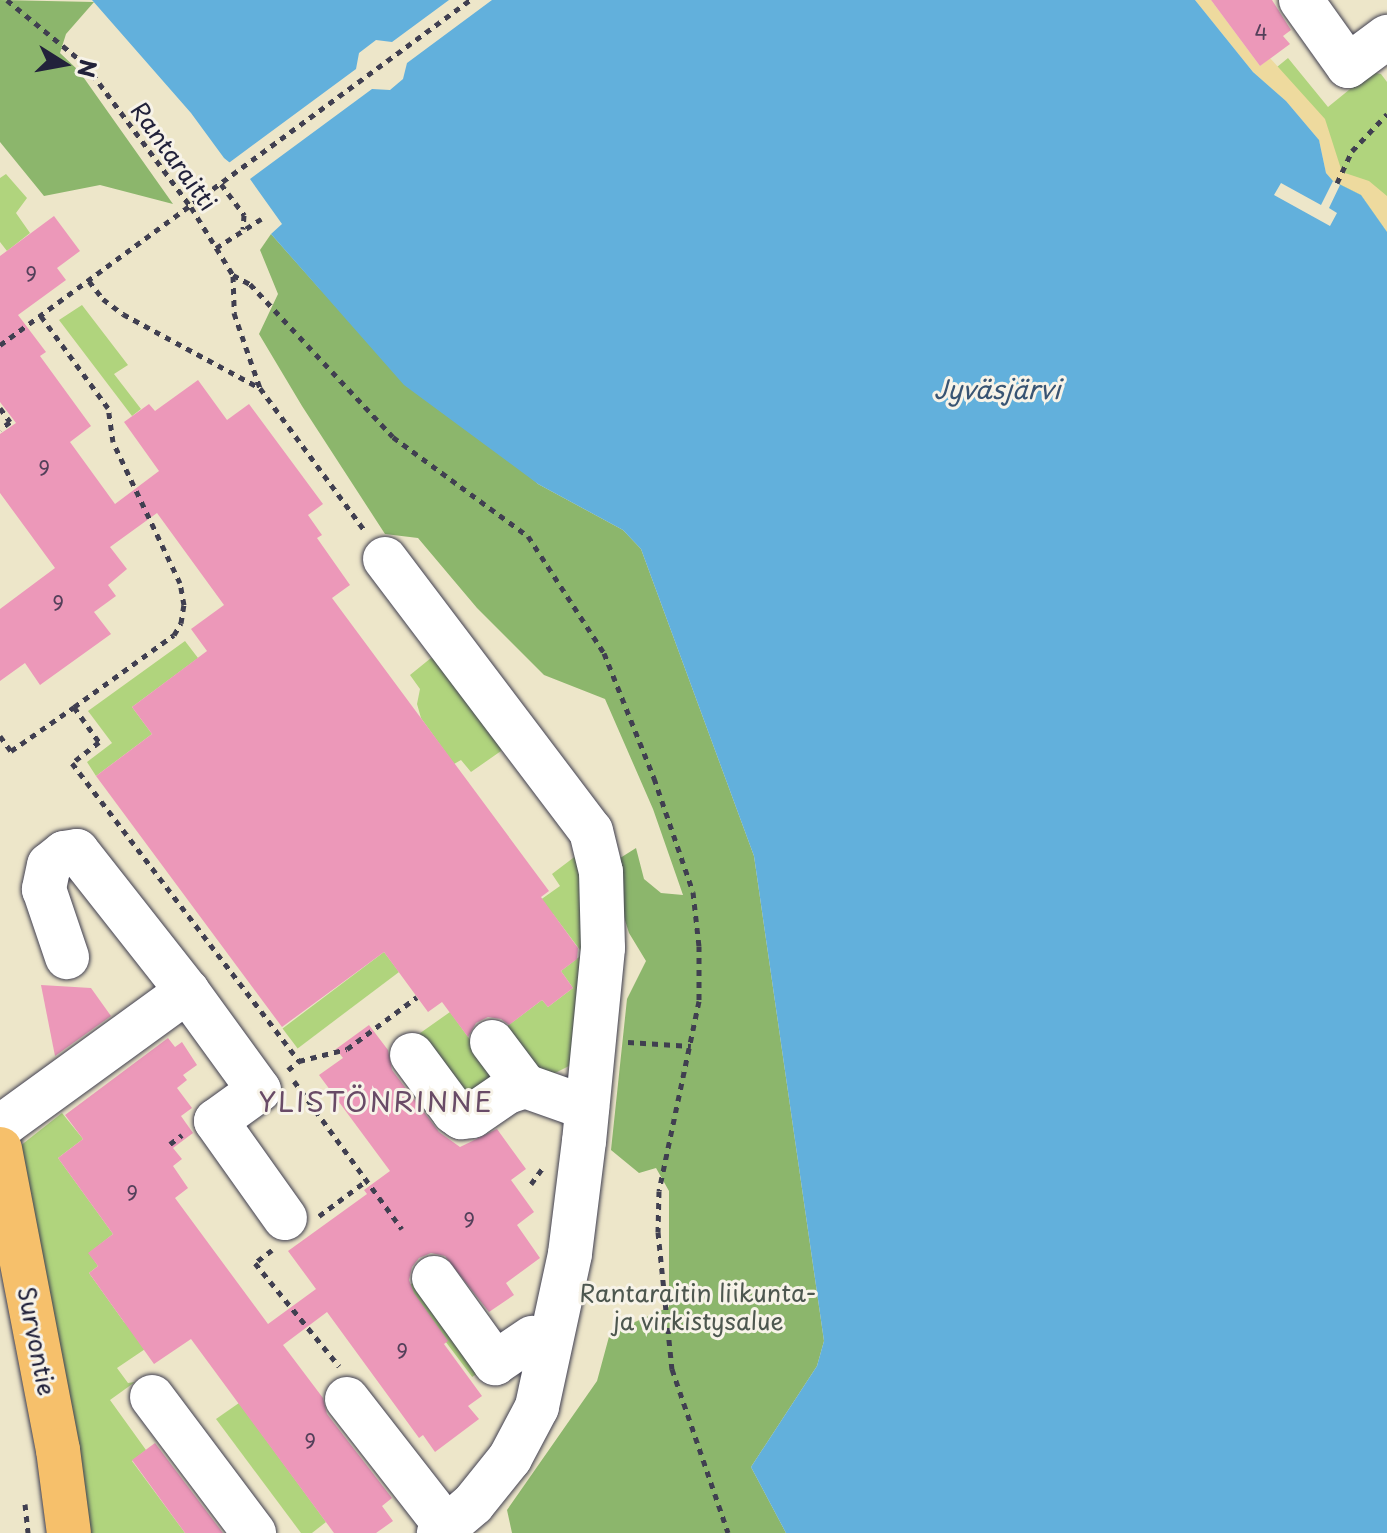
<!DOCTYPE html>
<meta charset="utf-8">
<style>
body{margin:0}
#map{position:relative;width:1387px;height:1533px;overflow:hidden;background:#ede6c9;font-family:"Playpen Sans",sans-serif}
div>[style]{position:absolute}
.green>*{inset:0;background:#b0d47d;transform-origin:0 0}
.forest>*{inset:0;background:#8cb66c}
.sand>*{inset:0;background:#eeda9e}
.water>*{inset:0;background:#62b0dc}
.pier>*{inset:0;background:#ede6c9}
.building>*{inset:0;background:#ec98b9}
.path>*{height:5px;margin-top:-2.5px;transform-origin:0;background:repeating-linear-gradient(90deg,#403f50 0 6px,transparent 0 12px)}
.roads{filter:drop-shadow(0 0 2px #403f50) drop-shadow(0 0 2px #403f50)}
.minor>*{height:44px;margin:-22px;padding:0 22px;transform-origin:22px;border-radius:22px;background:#fff}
.major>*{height:44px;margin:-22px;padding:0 22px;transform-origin:22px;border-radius:22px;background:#f6c06b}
span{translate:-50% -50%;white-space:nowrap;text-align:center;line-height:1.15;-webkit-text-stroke:6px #f7f3e8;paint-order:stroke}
.number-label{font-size:20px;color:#54405a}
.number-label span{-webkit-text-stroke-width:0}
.street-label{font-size:24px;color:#22223b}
.park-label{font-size:24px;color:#4d574f}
.water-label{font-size:26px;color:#385473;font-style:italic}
.quarter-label{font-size:28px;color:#694b67;letter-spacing:2px}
.north{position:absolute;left:24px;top:24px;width:80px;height:80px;-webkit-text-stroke:6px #f7f3e8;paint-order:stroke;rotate:101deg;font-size:22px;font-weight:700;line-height:32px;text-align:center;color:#22223b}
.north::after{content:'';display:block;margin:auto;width:28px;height:36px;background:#22223b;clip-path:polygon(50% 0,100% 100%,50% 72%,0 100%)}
</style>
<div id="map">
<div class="green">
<i style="clip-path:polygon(1288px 58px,1328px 107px,1371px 72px,1381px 74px,1387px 82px,1387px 232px,1361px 195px,1340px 185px,1293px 85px,1277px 67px)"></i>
<i style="clip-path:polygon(6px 174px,27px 198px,16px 213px,30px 233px,7px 251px,0 242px,0 178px)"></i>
<i style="clip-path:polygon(82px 305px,128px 365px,114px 374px,141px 409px,132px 416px,59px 320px)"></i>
<i style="clip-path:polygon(185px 641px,198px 658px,132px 707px,152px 734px,96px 776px,87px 762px,112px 743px,88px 711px)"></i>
<i style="clip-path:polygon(431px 658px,440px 660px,500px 742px,501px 751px,471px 772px,461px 760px,454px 764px,421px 718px,417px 704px,420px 689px,410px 675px)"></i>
<i style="clip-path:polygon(577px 855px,586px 914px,587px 970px,578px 1050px,569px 1066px,553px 1074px,538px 1075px,517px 1061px,498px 1033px,542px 1000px,548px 1007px,573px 988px,561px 971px,583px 954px,553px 914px,547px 918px,536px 903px,560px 886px,552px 874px)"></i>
<i style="left:384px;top:952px;width:25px;height:127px;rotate:53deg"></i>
<i style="clip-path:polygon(450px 1012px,476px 1048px,502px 1073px,472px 1101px,416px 1036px)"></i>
<i style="clip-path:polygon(62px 1113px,83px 1139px,58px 1158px,113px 1234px,89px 1253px,98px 1266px,89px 1273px,124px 1322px,154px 1343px,117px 1368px,128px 1383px,135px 1382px,110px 1400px,146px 1450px,132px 1461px,185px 1533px,86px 1533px,15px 1150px)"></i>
<i style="left:423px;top:1275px;width:111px;height:22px;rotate:53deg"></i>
<i style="clip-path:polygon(239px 1403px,326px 1522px,312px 1533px,301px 1533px,216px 1419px)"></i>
</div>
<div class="forest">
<i style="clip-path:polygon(0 0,94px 2px,66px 34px,60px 53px,79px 71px,173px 204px,100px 185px,44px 196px,0 142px)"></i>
<i style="clip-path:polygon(271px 234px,319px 288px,538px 484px,623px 530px,641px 549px,754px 856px,824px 1341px,817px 1366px,751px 1467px,786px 1533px,512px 1533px,507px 1510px,597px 1381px,610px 1333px,669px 1307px,669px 1191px,656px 1168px,639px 1173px,611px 1150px,627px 999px,646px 961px,629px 933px,618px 898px,617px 860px,636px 848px,644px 879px,661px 893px,683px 895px,653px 809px,605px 699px,544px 675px,477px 608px,418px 538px,385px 534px,302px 406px,259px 334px,278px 294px,260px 250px)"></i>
</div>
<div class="sand">
<i style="clip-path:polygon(1195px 0,1211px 0,1260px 66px,1270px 58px,1325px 119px,1342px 172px,1369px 181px,1387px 196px,1387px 232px,1361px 195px,1333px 181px,1326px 173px,1319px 140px,1286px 101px,1253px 72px)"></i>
</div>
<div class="water">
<i style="clip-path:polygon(92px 0,1195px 0,1253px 72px,1286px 101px,1319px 140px,1326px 173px,1333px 181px,1361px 195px,1387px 232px,1387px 1533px,786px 1533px,751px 1467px,817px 1366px,824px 1341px,754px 856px,641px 549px,623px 530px,538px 484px,404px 385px,271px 234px,282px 224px,250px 179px,224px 158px,191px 113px)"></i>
</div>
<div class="pier">
<i style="clip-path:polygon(449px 0,492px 0,407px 63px,403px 79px,390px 90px,372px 89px,246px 182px,226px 165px,356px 69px,359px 53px,376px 40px,392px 42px)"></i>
<i style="clip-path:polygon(1333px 181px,1340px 185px,1329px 208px,1337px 213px,1330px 226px,1274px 195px,1281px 183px,1321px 205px)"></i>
</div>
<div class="building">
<i style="clip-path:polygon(1211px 0,1272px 0,1291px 30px,1283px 36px,1290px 44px,1260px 66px)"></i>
<i style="clip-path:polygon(54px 216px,80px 251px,57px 268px,66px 280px,18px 315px,46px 352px,40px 356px,91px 426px,70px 442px,115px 504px,159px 471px,124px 422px,149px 404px,155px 411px,198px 380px,227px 420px,249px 404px,323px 504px,308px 515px,322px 535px,317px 538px,350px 585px,332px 598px,549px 891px,541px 897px,578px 948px,577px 959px,561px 971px,573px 988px,548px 1007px,542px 1000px,509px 1025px,501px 1019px,488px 1017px,476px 1023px,468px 1037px,442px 1002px,428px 1012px,384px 952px,282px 1027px,96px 776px,152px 734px,132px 707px,207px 651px,191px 629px,224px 605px,157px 513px,110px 547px,127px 569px,108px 585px,116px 596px,94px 612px,111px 634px,40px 685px,25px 663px,0 681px,0 609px,55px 568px,0 493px,0 434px,16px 423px,0 402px,0 256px)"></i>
<i style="clip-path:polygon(41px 985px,91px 988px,111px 1016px,55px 1056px)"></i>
<i style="clip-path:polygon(369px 1025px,388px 1050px,392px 1070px,439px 1132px,460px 1147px,497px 1129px,526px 1169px,511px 1180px,534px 1212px,517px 1225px,540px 1258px,506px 1283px,514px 1295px,489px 1312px,445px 1256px,431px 1253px,419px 1258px,412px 1267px,409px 1280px,414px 1293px,448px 1341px,444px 1344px,482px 1396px,468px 1406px,479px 1419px,435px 1452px,423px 1435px,419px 1438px,327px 1312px,283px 1345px,323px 1398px,327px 1414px,392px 1498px,382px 1506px,393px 1521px,376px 1533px,334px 1533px,191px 1339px,154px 1364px,89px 1273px,98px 1266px,88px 1253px,113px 1234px,58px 1158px,83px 1139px,65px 1115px,168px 1038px,175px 1047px,182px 1042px,197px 1065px,183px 1075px,187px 1080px,177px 1088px,192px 1108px,181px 1116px,193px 1133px,173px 1148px,182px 1159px,173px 1166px,188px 1188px,175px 1198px,268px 1324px,316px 1289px,288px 1251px,367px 1194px,364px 1190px,390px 1171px,319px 1075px,343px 1058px,336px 1049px)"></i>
<i style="clip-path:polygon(155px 1443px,223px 1533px,185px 1533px,132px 1460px)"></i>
</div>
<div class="path">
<i style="left:7px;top:0;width:101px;rotate:39.4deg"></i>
<i style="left:85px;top:64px;width:178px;rotate:53.5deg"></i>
<i style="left:191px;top:207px;width:80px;rotate:58.3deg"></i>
<i style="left:233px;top:275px;width:19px;rotate:28deg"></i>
<i style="left:250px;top:284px;width:209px;rotate:46.9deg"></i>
<i style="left:393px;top:437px;width:167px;rotate:36.3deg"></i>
<i style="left:528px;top:536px;width:140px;rotate:57deg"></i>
<i style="left:604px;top:653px;width:135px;rotate:68.2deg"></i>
<i style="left:654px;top:778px;width:120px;rotate:71.1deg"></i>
<i style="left:693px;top:892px;width:54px;rotate:83.7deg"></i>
<i style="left:699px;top:946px;width:55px;rotate:90deg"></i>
<i style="left:699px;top:1001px;width:194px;rotate:101.9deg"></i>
<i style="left:659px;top:1191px;width:41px;rotate:91.4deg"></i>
<i style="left:658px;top:1232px;width:138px;rotate:84.2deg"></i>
<i style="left:672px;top:1369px;width:173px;rotate:71.1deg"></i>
<i style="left:1337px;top:183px;width:35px;rotate:-65deg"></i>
<i style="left:1352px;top:151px;width:51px;rotate:-46.6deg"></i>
<i style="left:221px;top:184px;width:39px;rotate:53deg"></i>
<i style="left:244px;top:215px;width:14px;rotate:94deg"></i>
<i style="left:216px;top:248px;width:54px;rotate:-32.8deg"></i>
<i style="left:233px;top:276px;width:37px;rotate:88deg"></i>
<i style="left:234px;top:313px;width:79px;rotate:70.9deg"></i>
<i style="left:260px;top:388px;width:177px;rotate:53.7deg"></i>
<i style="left:89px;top:281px;width:23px;rotate:52deg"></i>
<i style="left:103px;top:299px;width:25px;rotate:37deg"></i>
<i style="left:123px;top:314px;width:156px;rotate:28.4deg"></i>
<i style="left:0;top:345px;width:583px;rotate:-36.28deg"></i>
<i style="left:0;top:408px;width:17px;rotate:54deg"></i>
<i style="left:10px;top:422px;width:12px;rotate:145deg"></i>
<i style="left:74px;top:707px;width:43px;rotate:54.5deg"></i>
<i style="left:99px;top:742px;width:34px;rotate:142deg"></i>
<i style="left:72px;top:763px;width:375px;rotate:52.7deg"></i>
<i style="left:0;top:736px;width:19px;rotate:54deg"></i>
<i style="left:11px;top:751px;width:77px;rotate:-34.9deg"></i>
<i style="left:74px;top:707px;width:123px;rotate:-35.8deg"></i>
<i style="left:174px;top:635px;width:14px;rotate:-60deg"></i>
<i style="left:181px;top:623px;width:18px;rotate:-81deg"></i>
<i style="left:184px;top:605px;width:22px;rotate:-100deg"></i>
<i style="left:180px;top:583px;width:156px;rotate:-115.4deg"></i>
<i style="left:113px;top:442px;width:34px;rotate:-98deg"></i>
<i style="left:108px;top:408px;width:114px;rotate:-126.1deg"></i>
<i style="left:628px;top:1042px;width:63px;rotate:3.6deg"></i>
<i style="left:288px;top:1070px;width:14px;rotate:-39deg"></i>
<i style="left:299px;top:1061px;width:49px;rotate:-14deg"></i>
<i style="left:347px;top:1049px;width:87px;rotate:-36.6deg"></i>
<i style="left:294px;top:1081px;width:183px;rotate:53.9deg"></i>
<i style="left:170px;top:1144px;width:15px;rotate:-37deg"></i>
<i style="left:531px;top:1184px;width:19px;rotate:-54deg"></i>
<i style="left:319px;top:1216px;width:59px;rotate:-36.7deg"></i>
<i style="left:272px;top:1250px;width:21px;rotate:143deg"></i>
<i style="left:255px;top:1263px;width:133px;rotate:50.8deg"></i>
<i style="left:25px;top:1504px;width:29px;rotate:84deg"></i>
</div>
<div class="roads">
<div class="minor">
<i style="left:1301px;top:0;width:81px;rotate:54.5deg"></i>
<i style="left:1348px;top:66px;width:49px;rotate:-36.6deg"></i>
<i style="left:385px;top:559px;width:341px;rotate:52.9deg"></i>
<i style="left:591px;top:831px;width:42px;rotate:76.3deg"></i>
<i style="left:601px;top:872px;width:76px;rotate:88.5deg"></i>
<i style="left:603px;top:948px;width:194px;rotate:95.6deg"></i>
<i style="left:584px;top:1141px;width:114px;rotate:97.1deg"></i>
<i style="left:570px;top:1254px;width:157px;rotate:102.2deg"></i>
<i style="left:537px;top:1407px;width:58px;rotate:117.9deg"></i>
<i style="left:510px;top:1458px;width:59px;rotate:128.8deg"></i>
<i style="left:473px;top:1504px;width:45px;rotate:139.5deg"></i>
<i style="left:187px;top:991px;width:122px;rotate:54deg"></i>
<i style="left:259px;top:1090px;width:53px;rotate:144.2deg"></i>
<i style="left:216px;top:1121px;width:119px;rotate:54.6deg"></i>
<i style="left:492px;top:1042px;width:55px;rotate:53.1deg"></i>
<i style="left:412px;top:1055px;width:71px;rotate:53.6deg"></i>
<i style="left:454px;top:1112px;width:9px;rotate:36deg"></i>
<i style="left:461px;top:1117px;width:11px;rotate:-5deg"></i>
<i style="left:472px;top:1116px;width:42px;rotate:-34.4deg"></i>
<i style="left:507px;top:1092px;width:19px;rotate:-18deg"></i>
<i style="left:525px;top:1086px;width:66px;rotate:19.5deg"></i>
<i style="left:0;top:1124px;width:7px;rotate:-16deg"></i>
<i style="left:7px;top:1122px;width:223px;rotate:-36deg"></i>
<i style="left:187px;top:991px;width:178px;rotate:-128.2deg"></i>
<i style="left:77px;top:851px;width:13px;rotate:171deg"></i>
<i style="left:64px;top:853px;width:19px;rotate:141deg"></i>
<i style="left:49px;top:865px;width:25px;rotate:102deg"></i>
<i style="left:44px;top:889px;width:72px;rotate:71.3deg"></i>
<i style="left:434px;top:1278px;width:105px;rotate:54.3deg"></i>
<i style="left:495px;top:1363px;width:45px;rotate:-34deg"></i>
<i style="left:152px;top:1397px;width:170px;rotate:53.1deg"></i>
<i style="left:347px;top:1399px;width:161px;rotate:52.1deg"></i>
</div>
<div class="major">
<i style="left:0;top:1149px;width:307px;rotate:79.1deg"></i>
<i style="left:58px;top:1450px;width:84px;rotate:82.5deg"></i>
</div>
</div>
<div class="number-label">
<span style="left:1261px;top:32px">4</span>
<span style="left:31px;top:274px">9</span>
<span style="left:44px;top:468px">9</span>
<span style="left:58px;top:603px">9</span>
<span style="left:132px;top:1193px">9</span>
<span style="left:469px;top:1220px">9</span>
<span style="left:402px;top:1351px">9</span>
<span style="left:310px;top:1441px">9</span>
</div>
<div class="street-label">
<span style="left:174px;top:156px;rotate:54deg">Rantaraitti</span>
<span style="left:37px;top:1341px;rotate:79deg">Survontie</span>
</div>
<div class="park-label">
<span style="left:698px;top:1307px">Rantaraitin liikunta-<br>ja virkistysalue</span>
</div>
<div class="water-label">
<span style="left:997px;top:389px">Jyväsjärvi</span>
</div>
<div class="quarter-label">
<span style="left:376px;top:1101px">YLISTÖNRINNE</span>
</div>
<div class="north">N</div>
</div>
